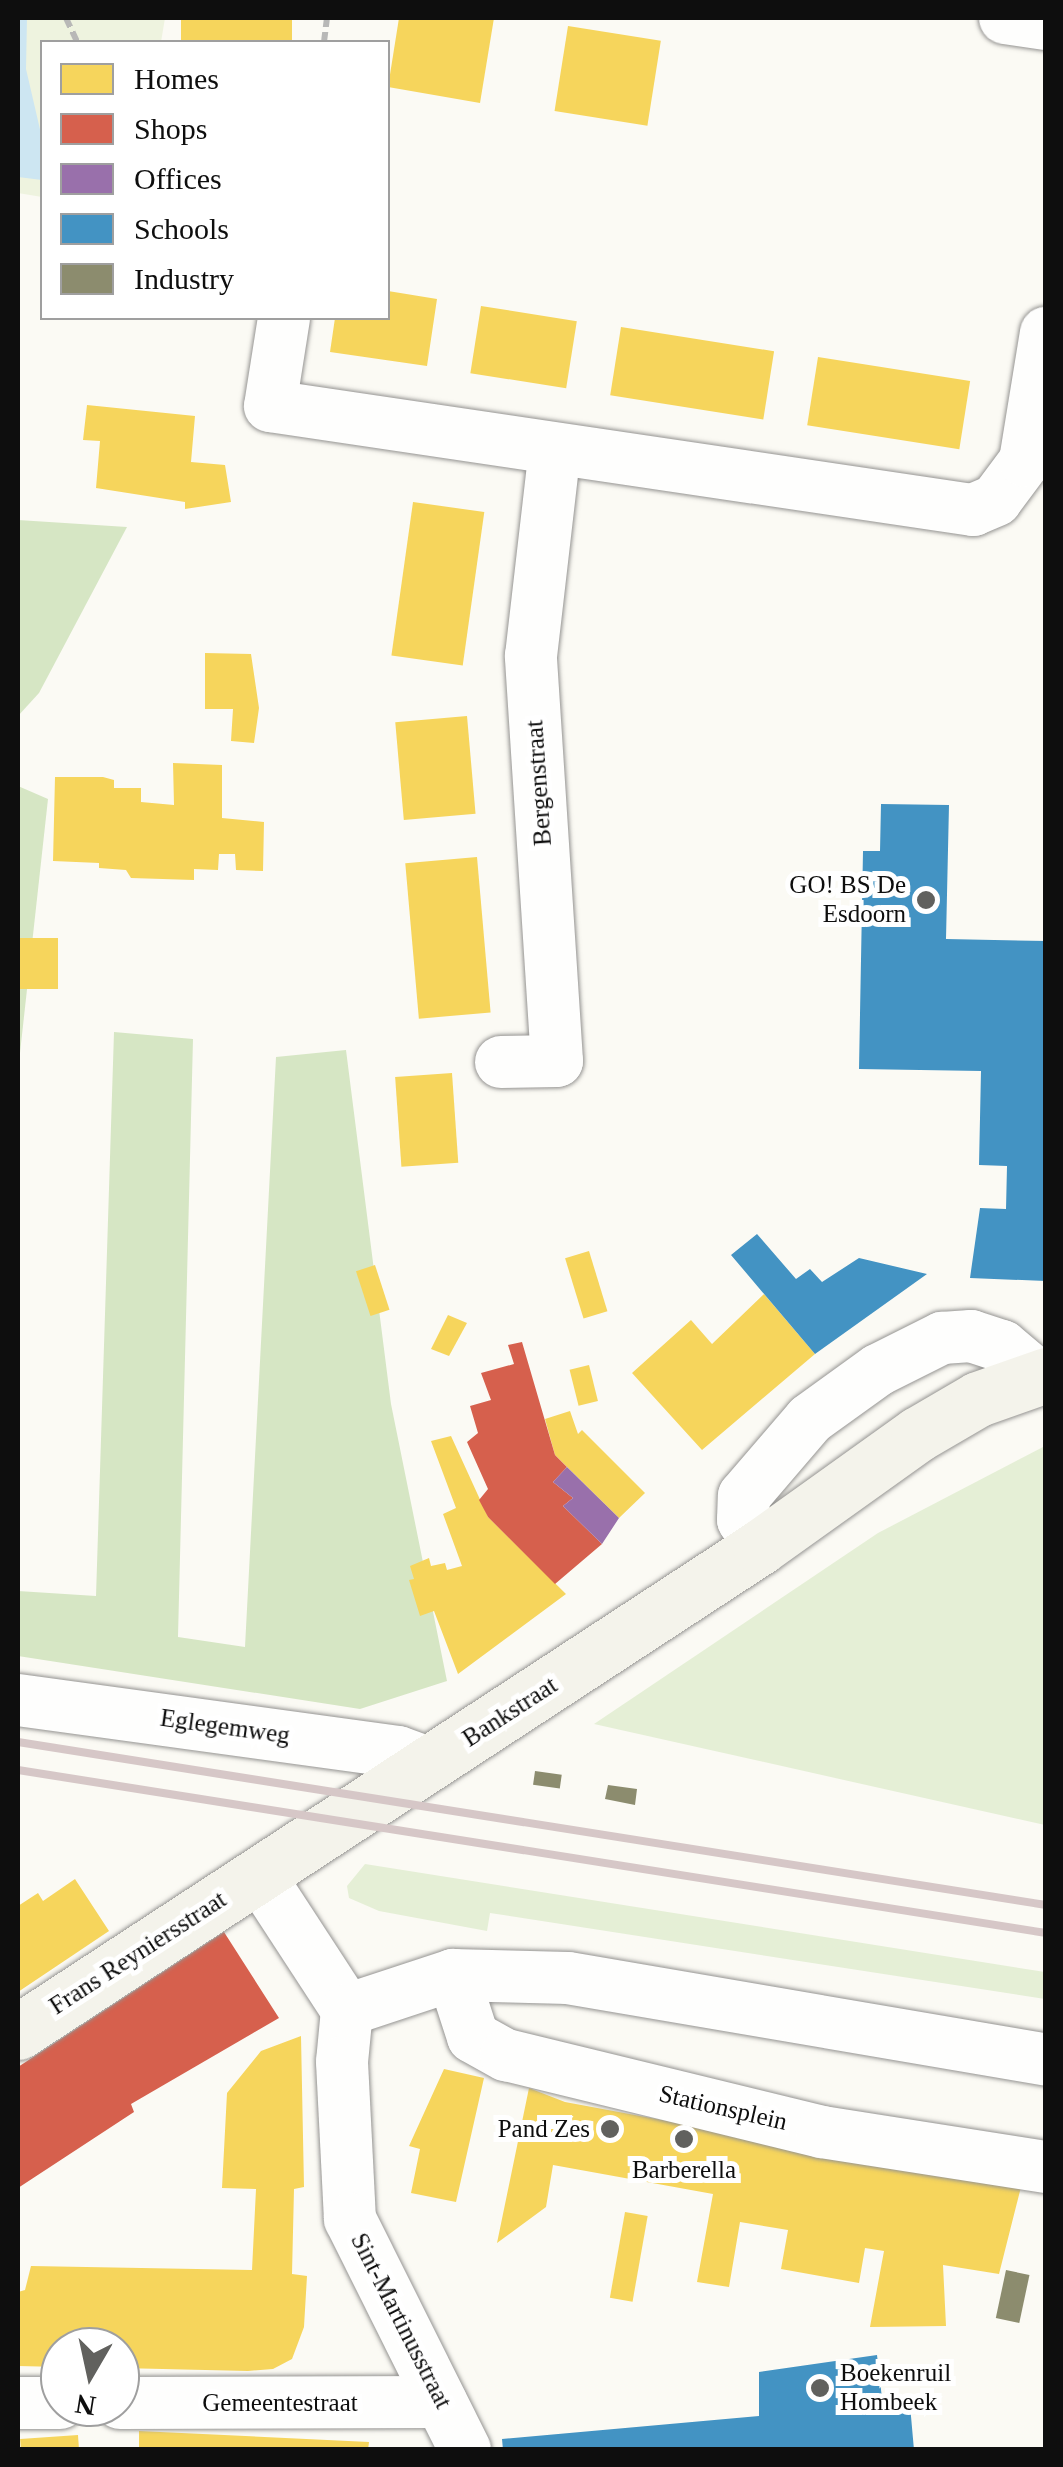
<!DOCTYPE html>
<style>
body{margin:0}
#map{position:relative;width:1063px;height:2467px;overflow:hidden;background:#fbfaf4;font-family:"Times New Roman",serif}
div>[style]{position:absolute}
.green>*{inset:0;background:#e5efd6}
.forest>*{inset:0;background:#d6e6c4}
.pitch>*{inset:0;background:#eef3df}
.water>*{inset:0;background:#cde6f2}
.homes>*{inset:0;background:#f6d55c;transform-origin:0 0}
.shops>*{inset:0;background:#d6604d}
.offices>*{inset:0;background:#9970ab}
.schools>*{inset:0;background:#4393c3}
.industry>*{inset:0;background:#8c8c6e;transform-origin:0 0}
.path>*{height:6px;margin-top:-3px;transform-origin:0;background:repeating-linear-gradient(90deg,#b8b8b7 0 10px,transparent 0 15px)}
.roads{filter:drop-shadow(0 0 2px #959492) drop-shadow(0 0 2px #959492)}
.street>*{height:52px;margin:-26px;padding:0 26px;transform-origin:26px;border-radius:26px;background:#fefefd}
.secondary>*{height:55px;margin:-27.5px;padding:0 27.5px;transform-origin:27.5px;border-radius:27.5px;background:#f4f3eb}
.rail>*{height:8px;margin:-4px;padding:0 4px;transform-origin:4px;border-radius:4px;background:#d6c7c7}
.dots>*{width:28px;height:28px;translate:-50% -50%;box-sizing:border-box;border:5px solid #fff;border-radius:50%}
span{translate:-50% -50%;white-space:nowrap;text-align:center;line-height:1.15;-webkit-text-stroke:10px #fff;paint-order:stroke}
.street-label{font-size:25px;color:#0e0e0e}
.poi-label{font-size:25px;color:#0e0e0e}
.right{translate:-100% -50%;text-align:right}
.left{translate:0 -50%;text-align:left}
.frame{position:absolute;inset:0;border:20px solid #0e0e0e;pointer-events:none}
.legend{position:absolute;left:40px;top:40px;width:350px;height:280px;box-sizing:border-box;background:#fff;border:2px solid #9f9f9f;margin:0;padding:12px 18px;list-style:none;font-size:30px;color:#0e0e0e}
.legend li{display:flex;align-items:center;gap:20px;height:50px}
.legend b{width:50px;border:2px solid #9f9f9f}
.north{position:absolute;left:40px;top:2327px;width:100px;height:100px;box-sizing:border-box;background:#fff;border:2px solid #9f9f9f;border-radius:50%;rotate:189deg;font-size:28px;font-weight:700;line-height:40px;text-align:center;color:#0e0e0e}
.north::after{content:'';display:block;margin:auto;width:35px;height:45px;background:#61615e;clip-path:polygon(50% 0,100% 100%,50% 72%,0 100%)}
</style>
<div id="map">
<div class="green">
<i style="clip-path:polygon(1045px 1446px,1045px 1825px,594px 1724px,878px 1533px)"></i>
<i style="clip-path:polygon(365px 1864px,1045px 1972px,1045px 1999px,490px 1913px,487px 1931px,379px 1911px,349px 1898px,347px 1886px)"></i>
</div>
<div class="forest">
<i style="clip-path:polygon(18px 520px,127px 527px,39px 693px,18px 716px)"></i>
<i style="clip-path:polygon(18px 786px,48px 799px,18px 1071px)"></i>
<i style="clip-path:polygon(114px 1032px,193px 1039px,178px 1637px,245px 1647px,276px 1057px,346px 1050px,391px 1404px,447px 1681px,360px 1709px,18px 1656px,18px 1591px,96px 1596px)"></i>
</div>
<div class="pitch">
<i style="clip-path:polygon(18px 18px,165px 18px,161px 42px,42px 42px,42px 197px,18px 193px)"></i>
</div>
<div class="water">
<i style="clip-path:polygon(18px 18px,27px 18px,26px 69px,42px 138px,42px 180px,18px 177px)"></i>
</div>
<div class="homes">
<i style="left:181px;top:18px;width:111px;height:24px"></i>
<i style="clip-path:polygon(399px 18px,494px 18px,480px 103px,388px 87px)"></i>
<i style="left:568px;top:26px;width:94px;height:86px;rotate:9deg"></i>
<i style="clip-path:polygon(388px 291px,437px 299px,427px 366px,330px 352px,335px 318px,388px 318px)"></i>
<i style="left:481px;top:306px;width:97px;height:68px;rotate:9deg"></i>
<i style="left:621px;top:327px;width:155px;height:69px;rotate:9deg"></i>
<i style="left:818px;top:357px;width:154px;height:69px;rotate:9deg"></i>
<i style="clip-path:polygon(87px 405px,195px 416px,191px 462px,225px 465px,231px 502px,185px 509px,185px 502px,96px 488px,100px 441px,83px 440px)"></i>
<i style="left:413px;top:502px;width:72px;height:155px;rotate:8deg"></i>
<i style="clip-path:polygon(205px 653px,251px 654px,259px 708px,254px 743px,231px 741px,233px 709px,205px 709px)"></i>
<i style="left:467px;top:716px;width:98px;height:72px;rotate:85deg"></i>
<i style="clip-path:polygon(173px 763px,222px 765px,222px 818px,264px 822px,263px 871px,236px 870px,235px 854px,219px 854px,218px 870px,194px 869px,194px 880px,131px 878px,126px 870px,99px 868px,99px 863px,53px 861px,55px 777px,103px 777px,114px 780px,114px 788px,141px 788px,141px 802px,174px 805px)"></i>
<i style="left:477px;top:857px;width:156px;height:72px;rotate:85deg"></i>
<i style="left:18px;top:938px;width:40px;height:51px"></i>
<i style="left:452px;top:1073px;width:90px;height:57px;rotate:86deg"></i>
<i style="left:589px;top:1251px;width:63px;height:25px;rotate:73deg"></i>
<i style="left:375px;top:1265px;width:47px;height:20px;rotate:72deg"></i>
<i style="clip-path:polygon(764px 1294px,815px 1354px,702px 1450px,632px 1373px,691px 1320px,712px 1344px)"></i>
<i style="clip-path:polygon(448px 1315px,467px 1323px,449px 1356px,431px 1349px)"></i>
<i style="left:589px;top:1365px;width:37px;height:20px;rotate:76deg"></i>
<i style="clip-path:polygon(570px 1411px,578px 1434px,582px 1430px,645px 1493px,619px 1518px,555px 1455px,545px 1419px)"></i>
<i style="clip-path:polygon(451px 1436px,488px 1517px,566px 1594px,458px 1674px,434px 1611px,420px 1616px,409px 1580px,414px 1579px,410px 1566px,429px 1558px,431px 1566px,445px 1563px,447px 1570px,462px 1566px,443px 1514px,456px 1508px,431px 1441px)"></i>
<i style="clip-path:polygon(75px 1879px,109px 1931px,18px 1992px,18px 1906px,38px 1893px,43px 1901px)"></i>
<i style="clip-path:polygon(301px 2036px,304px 2187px,294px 2189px,292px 2274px,307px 2276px,304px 2327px,292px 2359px,273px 2369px,248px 2371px,120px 2368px,120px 2347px,60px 2347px,60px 2367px,18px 2366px,18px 2292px,25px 2290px,31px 2266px,252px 2270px,256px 2189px,222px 2188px,227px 2093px,261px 2051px)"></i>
<i style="clip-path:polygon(444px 2069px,484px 2078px,456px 2202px,411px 2193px,420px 2149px,409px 2146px)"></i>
<i style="clip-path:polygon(529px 2088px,565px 2102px,1021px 2187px,999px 2274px,943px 2265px,946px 2326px,870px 2327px,884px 2251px,865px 2248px,859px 2283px,781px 2269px,788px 2230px,740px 2222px,729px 2287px,697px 2282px,713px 2194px,553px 2165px,546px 2207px,497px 2243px)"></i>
<i style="left:625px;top:2212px;width:23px;height:87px;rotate:10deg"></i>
<i style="clip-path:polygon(139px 2431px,369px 2442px,368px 2450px,139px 2450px)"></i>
<i style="left:78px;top:2435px;width:15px;height:58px;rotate:86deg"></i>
</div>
<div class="shops">
<i style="clip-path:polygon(522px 1342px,555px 1455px,567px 1467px,553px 1482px,573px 1498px,563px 1506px,602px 1544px,555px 1584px,488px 1517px,479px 1500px,488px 1489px,467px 1442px,478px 1433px,470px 1406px,491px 1400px,481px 1373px,514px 1364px,508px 1345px)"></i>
<i style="clip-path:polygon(224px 1932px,279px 2018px,131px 2104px,134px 2112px,18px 2188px,18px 2067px)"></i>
</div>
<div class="offices">
<i style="clip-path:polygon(567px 1467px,619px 1518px,602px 1544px,563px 1506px,573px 1498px,553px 1482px)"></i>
</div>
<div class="schools">
<i style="clip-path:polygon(881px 804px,949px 805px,946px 939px,1046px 941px,1046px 1281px,970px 1278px,980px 1208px,1006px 1209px,1007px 1166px,979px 1165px,981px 1071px,859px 1069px,863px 851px,880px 851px)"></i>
<i style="clip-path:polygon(757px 1234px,796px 1279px,810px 1269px,822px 1282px,859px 1258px,927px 1274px,815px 1354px,731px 1255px)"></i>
<i style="clip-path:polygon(877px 2355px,883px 2407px,910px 2405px,914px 2450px,503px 2450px,502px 2439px,759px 2416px,759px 2372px)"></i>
</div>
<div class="industry">
<i style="left:535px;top:1771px;width:27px;height:14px;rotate:8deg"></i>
<i style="clip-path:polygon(608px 1785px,637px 1789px,635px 1805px,605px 1799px)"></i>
<i style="left:1006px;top:2270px;width:24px;height:49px;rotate:12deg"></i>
</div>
<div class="path">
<i style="left:66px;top:18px;width:26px;rotate:65deg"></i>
<i style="left:324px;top:42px;width:24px;rotate:-83deg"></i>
</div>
<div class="roads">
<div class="street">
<i style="left:1005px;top:18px;width:41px;rotate:8.3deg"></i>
<i style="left:284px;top:318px;width:89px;rotate:99deg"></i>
<i style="left:270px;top:406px;width:711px;rotate:8.42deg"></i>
<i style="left:973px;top:510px;width:25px;rotate:-23deg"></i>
<i style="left:996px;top:500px;width:49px;rotate:-53.4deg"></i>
<i style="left:1025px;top:461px;width:130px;rotate:-80.7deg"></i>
<i style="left:501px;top:1062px;width:56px;rotate:-1deg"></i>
<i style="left:557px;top:1061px;width:406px;rotate:-93.7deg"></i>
<i style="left:531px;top:656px;width:207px;rotate:-83.4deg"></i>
<i style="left:760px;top:1547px;width:32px;rotate:-122deg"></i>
<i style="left:743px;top:1520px;width:24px;rotate:-88deg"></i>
<i style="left:744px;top:1496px;width:101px;rotate:-49.4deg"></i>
<i style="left:810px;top:1419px;width:84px;rotate:-35.8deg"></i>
<i style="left:878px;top:1370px;width:72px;rotate:-26.6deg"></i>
<i style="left:942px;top:1338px;width:29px;rotate:-4deg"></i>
<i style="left:971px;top:1336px;width:33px;rotate:18deg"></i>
<i style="left:1002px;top:1346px;width:48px;rotate:40deg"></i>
<i style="left:18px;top:1700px;width:384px;rotate:7.8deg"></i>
<i style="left:398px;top:1752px;width:35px;rotate:20deg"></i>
<i style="left:259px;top:1875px;width:161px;rotate:56.9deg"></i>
<i style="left:453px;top:1975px;width:65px;rotate:72.1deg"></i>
<i style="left:473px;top:2037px;width:38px;rotate:29deg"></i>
<i style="left:506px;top:2055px;width:325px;rotate:13.7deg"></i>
<i style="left:822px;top:2132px;width:227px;rotate:8.9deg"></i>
<i style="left:347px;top:2010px;width:112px;rotate:-18.3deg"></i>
<i style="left:453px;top:1975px;width:115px;rotate:1.5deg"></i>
<i style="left:568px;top:1978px;width:485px;rotate:9.7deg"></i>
<i style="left:347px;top:2010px;width:52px;rotate:95.5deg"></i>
<i style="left:342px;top:2062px;width:157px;rotate:87.1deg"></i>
<i style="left:350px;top:2219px;width:258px;rotate:63.5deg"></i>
<i style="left:18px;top:2403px;width:42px"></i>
<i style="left:120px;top:2403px;width:321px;rotate:-0.2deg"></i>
</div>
<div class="secondary">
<i style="left:18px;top:2032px;width:886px;rotate:-33.17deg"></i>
<i style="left:760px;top:1547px;width:194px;rotate:-35.6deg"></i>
<i style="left:918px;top:1434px;width:69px;rotate:-30.3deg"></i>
<i style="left:978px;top:1399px;width:72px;rotate:-19.4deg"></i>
</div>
</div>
<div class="rail">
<i style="left:18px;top:1742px;width:1041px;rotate:9.01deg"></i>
<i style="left:18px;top:1770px;width:1041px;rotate:9.01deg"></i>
</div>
<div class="dots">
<i style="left:926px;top:900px;background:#61615e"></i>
<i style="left:610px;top:2129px;background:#61615e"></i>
<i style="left:684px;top:2139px;background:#61615e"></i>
<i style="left:820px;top:2388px;background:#61615e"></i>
</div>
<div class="street-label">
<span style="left:539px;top:783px;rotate:-94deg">Bergenstraat</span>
<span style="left:510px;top:1712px;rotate:-33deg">Bankstraat</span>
<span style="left:225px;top:1727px;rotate:8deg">Eglegemweg</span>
<span style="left:138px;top:1953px;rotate:-33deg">Frans Reyniersstraat</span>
<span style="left:723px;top:2108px;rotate:13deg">Stationsplein</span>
<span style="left:401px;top:2321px;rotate:63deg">Sint-Martinusstraat</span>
<span style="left:280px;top:2403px">Gemeentestraat</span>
</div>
<div class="poi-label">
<span class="right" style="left:906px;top:900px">GO! BS De<br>Esdoorn</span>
<span class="right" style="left:590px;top:2129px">Pand Zes</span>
<span style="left:684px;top:2170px">Barberella</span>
<span class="left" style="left:840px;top:2388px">Boekenruil<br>Hombeek</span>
</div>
<div class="frame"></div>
<ul class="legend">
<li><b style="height:28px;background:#f6d55c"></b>Homes</li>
<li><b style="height:28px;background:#d6604d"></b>Shops</li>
<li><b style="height:28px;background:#9970ab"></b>Offices</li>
<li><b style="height:28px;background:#4393c3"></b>Schools</li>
<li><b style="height:28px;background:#8c8c6e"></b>Industry</li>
</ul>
<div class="north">N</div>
</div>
